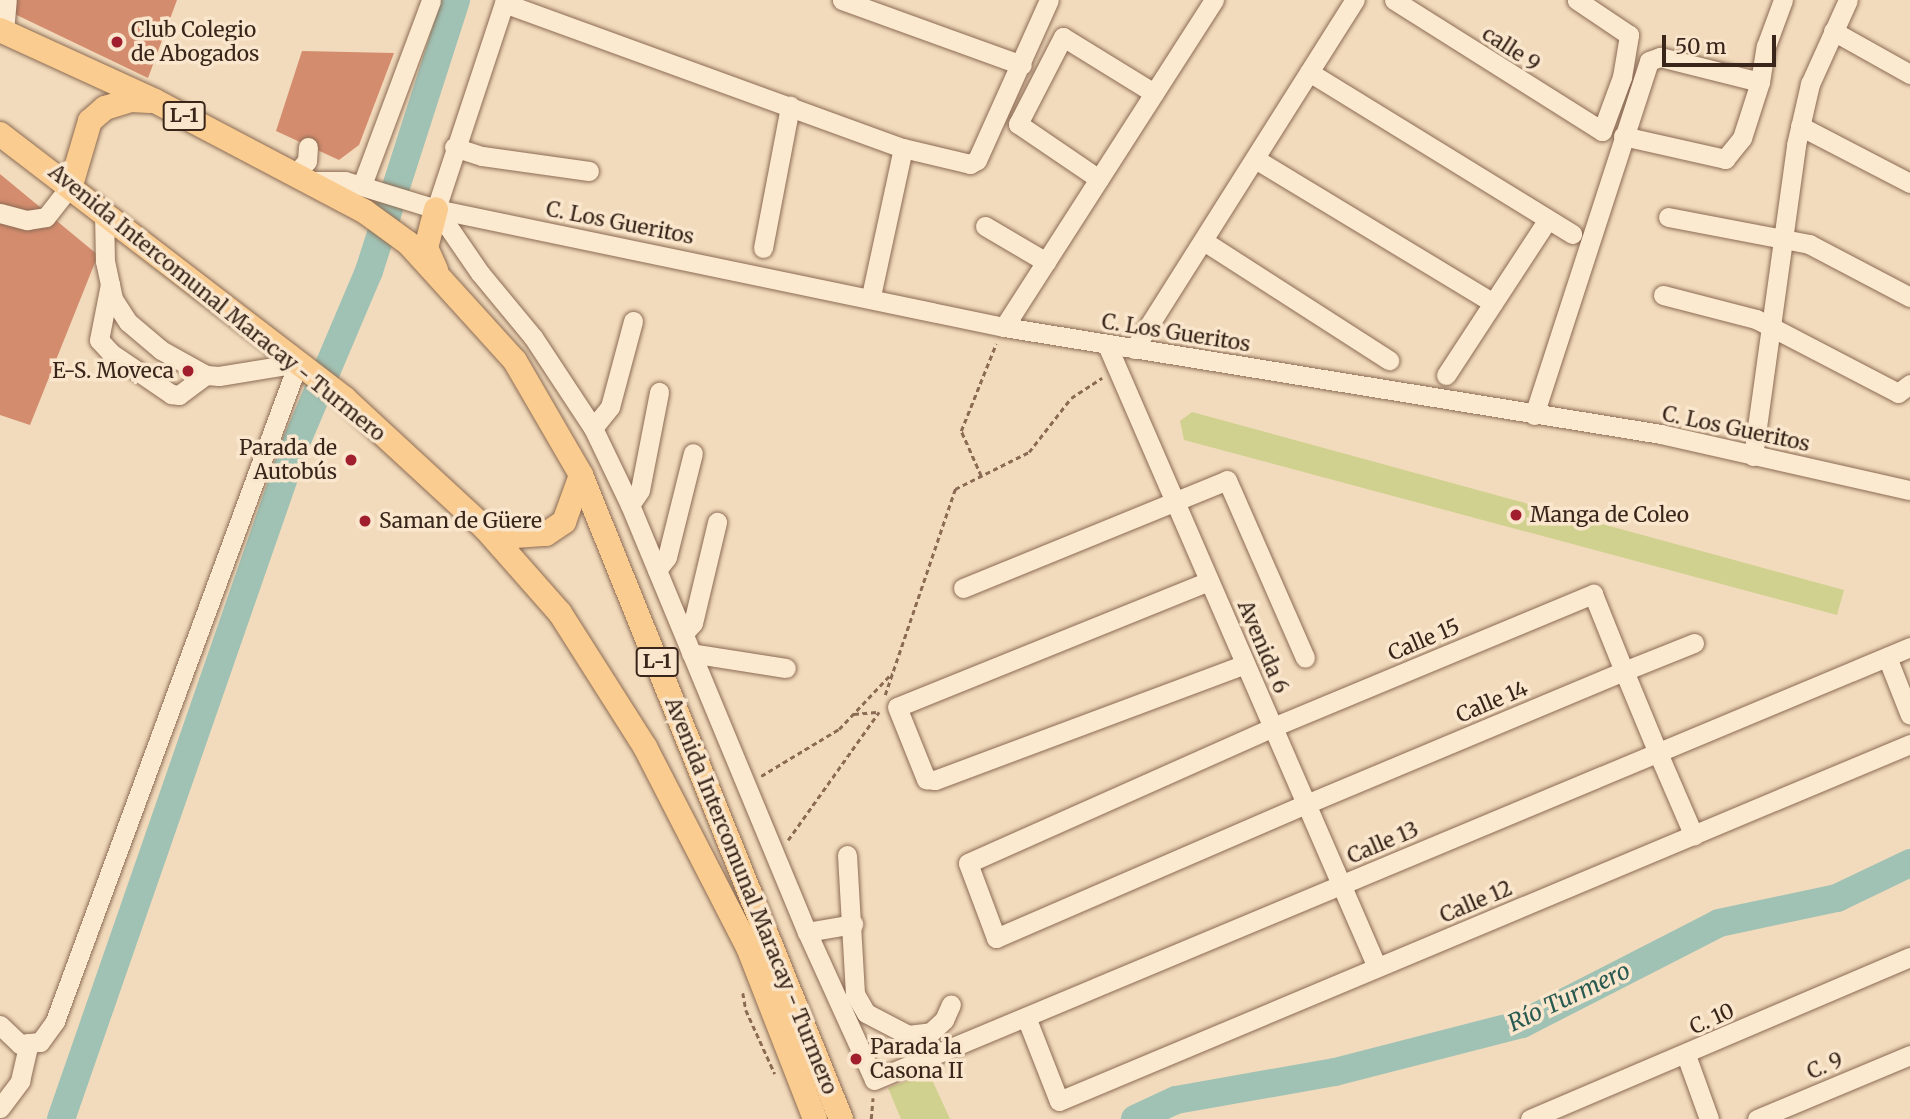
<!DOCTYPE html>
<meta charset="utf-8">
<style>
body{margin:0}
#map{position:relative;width:1910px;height:1119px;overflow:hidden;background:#f2dbbc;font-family:Merriweather,serif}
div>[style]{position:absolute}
.green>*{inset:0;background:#d1d18f}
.river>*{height:28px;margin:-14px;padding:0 14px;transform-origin:14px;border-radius:14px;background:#a0c2b4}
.building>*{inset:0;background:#d48c6e}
.path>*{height:2.5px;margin-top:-1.25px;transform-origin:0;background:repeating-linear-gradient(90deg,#8b6b54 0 5px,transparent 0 8.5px)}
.roads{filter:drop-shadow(0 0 2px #8b6b54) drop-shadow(0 0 2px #8b6b54)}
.minor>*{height:19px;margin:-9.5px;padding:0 9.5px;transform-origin:9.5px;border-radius:9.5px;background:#fcead0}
.major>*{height:24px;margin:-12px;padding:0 12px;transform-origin:12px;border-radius:12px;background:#facc8f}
.dots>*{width:19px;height:19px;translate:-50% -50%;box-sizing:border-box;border:4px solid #f9e6cc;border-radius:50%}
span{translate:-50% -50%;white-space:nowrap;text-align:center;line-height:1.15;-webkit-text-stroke:7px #f9e6cc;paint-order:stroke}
.shield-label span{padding:2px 5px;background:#f9e6cc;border:2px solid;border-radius:5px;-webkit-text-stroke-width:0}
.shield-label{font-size:19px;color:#39251a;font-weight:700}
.poi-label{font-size:21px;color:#39251a}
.left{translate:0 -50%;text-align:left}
.right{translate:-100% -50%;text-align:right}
.street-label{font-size:21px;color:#39251a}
.water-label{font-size:23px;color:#285a51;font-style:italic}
.scale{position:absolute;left:1662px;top:35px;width:114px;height:32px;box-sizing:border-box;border:4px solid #39251a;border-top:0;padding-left:9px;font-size:21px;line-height:24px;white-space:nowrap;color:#39251a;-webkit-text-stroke:5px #f9e6cc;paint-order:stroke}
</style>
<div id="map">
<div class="green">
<i style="clip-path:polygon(1192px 412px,1844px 590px,1837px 615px,1184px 440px,1180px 421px)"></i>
<i style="clip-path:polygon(929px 1073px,950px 1119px,901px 1119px,888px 1088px)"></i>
</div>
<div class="river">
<i style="left:61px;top:1119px;width:716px;rotate:-70.83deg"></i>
<i style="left:296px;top:443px;width:187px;rotate:-67deg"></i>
<i style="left:369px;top:271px;width:285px;rotate:-72.2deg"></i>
<i style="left:1135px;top:1119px;width:45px;rotate:-24.9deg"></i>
<i style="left:1176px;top:1100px;width:161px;rotate:-10deg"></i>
<i style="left:1335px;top:1072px;width:193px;rotate:-14.4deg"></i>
<i style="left:1522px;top:1024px;width:221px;rotate:-27.1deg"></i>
<i style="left:1719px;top:923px;width:121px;rotate:-12deg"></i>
<i style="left:1837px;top:898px;width:81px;rotate:-25.6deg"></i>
</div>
<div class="building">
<i style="clip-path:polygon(0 0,177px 0,148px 78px,0 7px)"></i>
<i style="clip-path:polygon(302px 51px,394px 53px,359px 145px,339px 160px,276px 131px)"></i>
<i style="clip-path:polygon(0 174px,98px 255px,30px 425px,0 415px)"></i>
</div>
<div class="path">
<i style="left:981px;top:476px;width:49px;rotate:-114deg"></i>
<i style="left:961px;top:431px;width:94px;rotate:-68.1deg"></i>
<i style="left:885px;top:695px;width:218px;rotate:-71.2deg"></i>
<i style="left:955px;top:489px;width:83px;rotate:-26.6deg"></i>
<i style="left:1029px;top:452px;width:68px;rotate:-52.1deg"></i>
<i style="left:1071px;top:398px;width:37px;rotate:-33deg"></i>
<i style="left:854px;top:714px;width:25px;rotate:-5deg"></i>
<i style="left:761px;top:776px;width:91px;rotate:-31.1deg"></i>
<i style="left:839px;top:729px;width:77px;rotate:-46.6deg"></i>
<i style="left:788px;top:840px;width:157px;rotate:-54.6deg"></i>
<i style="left:743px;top:993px;width:17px;rotate:80deg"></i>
<i style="left:746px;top:1010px;width:70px;rotate:65.6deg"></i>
<i style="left:871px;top:1119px;width:21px;rotate:-85deg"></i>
</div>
<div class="roads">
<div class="minor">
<i style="left:842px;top:0;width:191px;rotate:19.9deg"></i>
<i style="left:1394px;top:0;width:246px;rotate:32.2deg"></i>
<i style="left:1602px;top:131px;width:58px;rotate:-69.7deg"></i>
<i style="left:1622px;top:77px;width:43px;rotate:-80.5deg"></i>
<i style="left:1629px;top:35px;width:63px;rotate:-146.1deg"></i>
<i style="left:504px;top:3px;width:425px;rotate:20deg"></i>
<i style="left:903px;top:148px;width:69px;rotate:13.4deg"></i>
<i style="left:970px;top:164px;width:8px;rotate:-30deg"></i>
<i style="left:977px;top:160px;width:175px;rotate:-65.8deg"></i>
<i style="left:1833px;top:31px;width:88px;rotate:29.2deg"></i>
<i style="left:4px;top:32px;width:32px;rotate:-85deg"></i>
<i style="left:1309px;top:72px;width:309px;rotate:31.6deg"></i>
<i style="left:1800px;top:126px;width:124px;rotate:27.4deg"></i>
<i style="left:1623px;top:136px;width:105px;rotate:12.7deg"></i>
<i style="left:1725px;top:159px;width:27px;rotate:-51deg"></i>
<i style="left:1742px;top:138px;width:59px;rotate:-72.2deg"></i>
<i style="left:454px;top:147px;width:29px;rotate:18deg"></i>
<i style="left:482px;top:156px;width:108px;rotate:8deg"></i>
<i style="left:1257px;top:160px;width:276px;rotate:31.2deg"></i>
<i style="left:297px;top:172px;width:15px;rotate:-48deg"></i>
<i style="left:307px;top:161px;width:14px;rotate:-86deg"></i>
<i style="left:1099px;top:179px;width:98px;rotate:-145.8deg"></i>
<i style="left:1018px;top:124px;width:98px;rotate:-62.7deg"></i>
<i style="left:1063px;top:37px;width:107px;rotate:31.6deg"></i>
<i style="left:314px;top:181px;width:31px"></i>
<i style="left:345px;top:181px;width:95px;rotate:17.1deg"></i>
<i style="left:436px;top:209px;width:78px;rotate:55.5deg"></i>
<i style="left:480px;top:273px;width:83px;rotate:50.4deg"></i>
<i style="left:533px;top:337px;width:109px;rotate:56.6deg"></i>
<i style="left:593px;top:428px;width:85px;rotate:64.3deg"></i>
<i style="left:630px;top:505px;width:462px;rotate:67.5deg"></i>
<i style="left:807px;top:932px;width:162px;rotate:65.6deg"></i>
<i style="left:874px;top:1080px;width:1123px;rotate:-22.68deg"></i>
<i style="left:362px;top:185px;width:197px;rotate:-69.5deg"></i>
<i style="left:436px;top:209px;width:580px;rotate:11.74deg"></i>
<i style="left:1004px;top:327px;width:666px;rotate:9.25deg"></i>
<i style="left:1661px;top:434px;width:255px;rotate:12.7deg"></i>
<i style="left:436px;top:209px;width:220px;rotate:-71.7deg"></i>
<i style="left:104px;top:211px;width:50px;rotate:88.9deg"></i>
<i style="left:105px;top:261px;width:39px;rotate:78deg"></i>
<i style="left:113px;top:299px;width:27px;rotate:57deg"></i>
<i style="left:128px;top:322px;width:43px;rotate:40.3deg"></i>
<i style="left:161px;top:350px;width:51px;rotate:29.1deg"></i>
<i style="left:206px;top:375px;width:13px;rotate:4deg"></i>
<i style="left:219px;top:376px;width:80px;rotate:-9.3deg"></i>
<i style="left:0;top:213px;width:28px;rotate:15deg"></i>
<i style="left:27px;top:220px;width:19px;rotate:-9deg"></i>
<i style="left:46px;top:217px;width:41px;rotate:-52deg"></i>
<i style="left:1668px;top:217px;width:144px;rotate:10.8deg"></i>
<i style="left:1809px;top:244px;width:114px;rotate:27.7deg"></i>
<i style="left:985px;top:226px;width:71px;rotate:30.5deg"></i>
<i style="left:1205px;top:242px;width:219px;rotate:32.7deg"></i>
<i style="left:763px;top:248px;width:145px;rotate:-79.2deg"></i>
<i style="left:110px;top:284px;width:57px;rotate:101.1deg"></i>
<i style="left:99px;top:340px;width:18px;rotate:47deg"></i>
<i style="left:111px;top:353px;width:73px;rotate:34.3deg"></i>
<i style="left:171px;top:394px;width:8px;rotate:7deg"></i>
<i style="left:179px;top:395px;width:34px;rotate:-37deg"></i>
<i style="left:1663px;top:295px;width:96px;rotate:14.5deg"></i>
<i style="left:1756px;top:319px;width:160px;rotate:27.5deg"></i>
<i style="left:1898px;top:393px;width:15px;rotate:-37deg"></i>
<i style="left:871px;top:296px;width:151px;rotate:-77.8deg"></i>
<i style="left:1004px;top:327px;width:389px;rotate:-57.3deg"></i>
<i style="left:1107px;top:345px;width:678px;rotate:66.54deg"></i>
<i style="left:1134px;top:349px;width:413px;rotate:-57.7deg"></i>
<i style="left:1446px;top:375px;width:186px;rotate:-56.8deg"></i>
<i style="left:1534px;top:415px;width:372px;rotate:-72deg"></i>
<i style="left:1649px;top:61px;width:12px;rotate:-20deg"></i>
<i style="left:1660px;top:57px;width:103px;rotate:14deg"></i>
<i style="left:1760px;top:82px;width:36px;rotate:-81deg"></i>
<i style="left:1766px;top:46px;width:49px;rotate:-69.7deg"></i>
<i style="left:593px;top:428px;width:27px;rotate:-51deg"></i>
<i style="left:610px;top:407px;width:89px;rotate:-75deg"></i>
<i style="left:1753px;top:456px;width:314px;rotate:-82.1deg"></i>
<i style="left:1796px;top:145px;width:63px;rotate:-77.1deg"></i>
<i style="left:1810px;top:84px;width:92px;rotate:-65.7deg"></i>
<i style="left:630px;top:505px;width:18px;rotate:-56deg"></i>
<i style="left:640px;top:490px;width:100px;rotate:-79deg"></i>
<i style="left:657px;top:570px;width:16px;rotate:-52deg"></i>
<i style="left:667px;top:557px;width:107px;rotate:-76deg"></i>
<i style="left:1209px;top:581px;width:336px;rotate:158deg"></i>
<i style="left:897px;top:707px;width:78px;rotate:68.1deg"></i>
<i style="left:926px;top:779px;width:9px;rotate:6deg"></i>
<i style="left:935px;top:780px;width:331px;rotate:-20.5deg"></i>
<i style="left:963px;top:588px;width:285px;rotate:-22.2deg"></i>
<i style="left:1227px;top:480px;width:194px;rotate:66.3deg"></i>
<i style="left:684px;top:633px;width:13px;rotate:-48deg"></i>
<i style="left:693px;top:623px;width:104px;rotate:-76.6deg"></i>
<i style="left:1694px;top:643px;width:75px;rotate:158.2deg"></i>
<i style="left:1624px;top:671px;width:342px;rotate:157.3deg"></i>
<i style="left:1308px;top:803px;width:340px;rotate:156.6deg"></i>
<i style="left:996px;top:938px;width:80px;rotate:-110.5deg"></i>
<i style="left:968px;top:863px;width:334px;rotate:-24deg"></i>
<i style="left:1273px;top:727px;width:347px;rotate:-22.6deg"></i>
<i style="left:1593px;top:594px;width:83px;rotate:68.1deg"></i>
<i style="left:1624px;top:671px;width:89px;rotate:67.5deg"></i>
<i style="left:1658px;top:753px;width:90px;rotate:66.6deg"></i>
<i style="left:691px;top:653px;width:96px;rotate:9deg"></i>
<i style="left:1887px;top:657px;width:62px;rotate:68.4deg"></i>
<i style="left:847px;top:855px;width:139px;rotate:86.7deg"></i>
<i style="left:855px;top:994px;width:22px;rotate:60deg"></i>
<i style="left:866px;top:1013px;width:47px;rotate:27.6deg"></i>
<i style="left:908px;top:1035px;width:23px;rotate:-7deg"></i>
<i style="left:931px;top:1032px;width:18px;rotate:-43deg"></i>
<i style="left:944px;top:1020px;width:17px;rotate:-66deg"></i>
<i style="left:807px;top:932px;width:47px;rotate:-9.9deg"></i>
<i style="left:1026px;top:1017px;width:90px;rotate:68.6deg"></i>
<i style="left:1059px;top:1101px;width:923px;rotate:-22.76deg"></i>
<i style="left:0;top:1025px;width:28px;rotate:44deg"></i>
<i style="left:20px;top:1044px;width:20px;rotate:-6deg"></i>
<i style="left:40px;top:1042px;width:26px;rotate:-54deg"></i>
<i style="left:55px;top:1021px;width:701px;rotate:-69.73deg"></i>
<i style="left:1686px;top:1055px;width:68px;rotate:70.2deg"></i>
<i style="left:0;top:1108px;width:34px;rotate:-53deg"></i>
<i style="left:20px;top:1081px;width:39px;rotate:-77deg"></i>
<i style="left:1530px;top:1119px;width:413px;rotate:-23.1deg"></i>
<i style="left:1757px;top:1119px;width:166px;rotate:-22.7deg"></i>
</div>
<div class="major">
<i style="left:0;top:30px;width:170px;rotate:24.6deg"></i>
<i style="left:155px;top:101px;width:236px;rotate:27.8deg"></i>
<i style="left:364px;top:211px;width:54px;rotate:36deg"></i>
<i style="left:408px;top:243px;width:159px;rotate:47.8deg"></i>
<i style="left:515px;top:361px;width:132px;rotate:59.9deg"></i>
<i style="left:581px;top:475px;width:695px;rotate:68.01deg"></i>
<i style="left:0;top:134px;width:435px;rotate:37.5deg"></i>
<i style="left:345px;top:399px;width:190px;rotate:42.7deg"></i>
<i style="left:485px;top:528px;width:113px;rotate:48.6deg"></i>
<i style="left:560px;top:613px;width:159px;rotate:57.6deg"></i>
<i style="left:645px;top:747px;width:225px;rotate:62.8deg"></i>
<i style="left:748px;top:947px;width:185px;rotate:68.7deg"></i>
<i style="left:71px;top:185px;width:67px;rotate:-73.5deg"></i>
<i style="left:90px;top:121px;width:20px;rotate:-41deg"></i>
<i style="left:105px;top:108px;width:27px;rotate:-17deg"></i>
<i style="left:131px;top:100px;width:19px;rotate:3deg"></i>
<i style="left:436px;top:270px;width:24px;rotate:-114deg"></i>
<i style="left:426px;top:248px;width:40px;rotate:-75.6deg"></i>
<i style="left:485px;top:528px;width:31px;rotate:15deg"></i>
<i style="left:515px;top:536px;width:31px;rotate:-4deg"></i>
<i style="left:546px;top:534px;width:22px;rotate:-34deg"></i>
<i style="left:564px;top:522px;width:50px;rotate:-70.1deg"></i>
</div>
</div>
<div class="dots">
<i style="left:117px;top:42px;background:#a01e2e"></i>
<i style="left:188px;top:371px;background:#a01e2e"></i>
<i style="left:351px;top:460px;background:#a01e2e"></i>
<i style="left:1516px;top:515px;background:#a01e2e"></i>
<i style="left:365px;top:521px;background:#a01e2e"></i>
<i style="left:856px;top:1059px;background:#a01e2e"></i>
</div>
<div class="shield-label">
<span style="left:184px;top:116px">L-1</span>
<span style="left:657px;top:662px">L-1</span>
</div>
<div class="poi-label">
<span class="left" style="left:131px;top:42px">Club Colegio<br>de Abogados</span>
<span class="right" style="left:174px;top:371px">E-S. Moveca</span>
<span class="right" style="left:337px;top:460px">Parada de<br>Autobús</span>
<span class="left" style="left:1530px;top:515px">Manga de Coleo</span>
<span class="left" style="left:379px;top:521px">Saman de Güere</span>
<span class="left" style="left:870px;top:1059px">Parada la<br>Casona II</span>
</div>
<div class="street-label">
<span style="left:1511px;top:49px;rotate:33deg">calle 9</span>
<span style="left:620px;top:223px;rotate:11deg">C. Los Gueritos</span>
<span style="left:217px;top:303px;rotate:39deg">Avenida Intercomunal Maracay - Turmero</span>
<span style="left:1176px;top:333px;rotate:9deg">C. Los Gueritos</span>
<span style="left:1736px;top:429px;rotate:12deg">C. Los Gueritos</span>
<span style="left:1424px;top:640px;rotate:-23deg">Calle 15</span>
<span style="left:1263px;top:647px;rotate:67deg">Avenida 6</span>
<span style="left:1492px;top:702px;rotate:-23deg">Calle 14</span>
<span style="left:1383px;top:843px;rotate:-23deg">Calle 13</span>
<span style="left:751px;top:896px;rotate:68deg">Avenida Intercomunal Maracay - Turmero</span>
<span style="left:1476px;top:902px;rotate:-23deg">Calle 12</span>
<span style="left:1712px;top:1019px;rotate:-24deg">C. 10</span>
<span style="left:1825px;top:1066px;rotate:-23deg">C. 9</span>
</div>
<div class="water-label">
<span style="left:1569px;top:997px;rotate:-25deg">Río Turmero</span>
</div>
<div class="scale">50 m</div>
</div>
